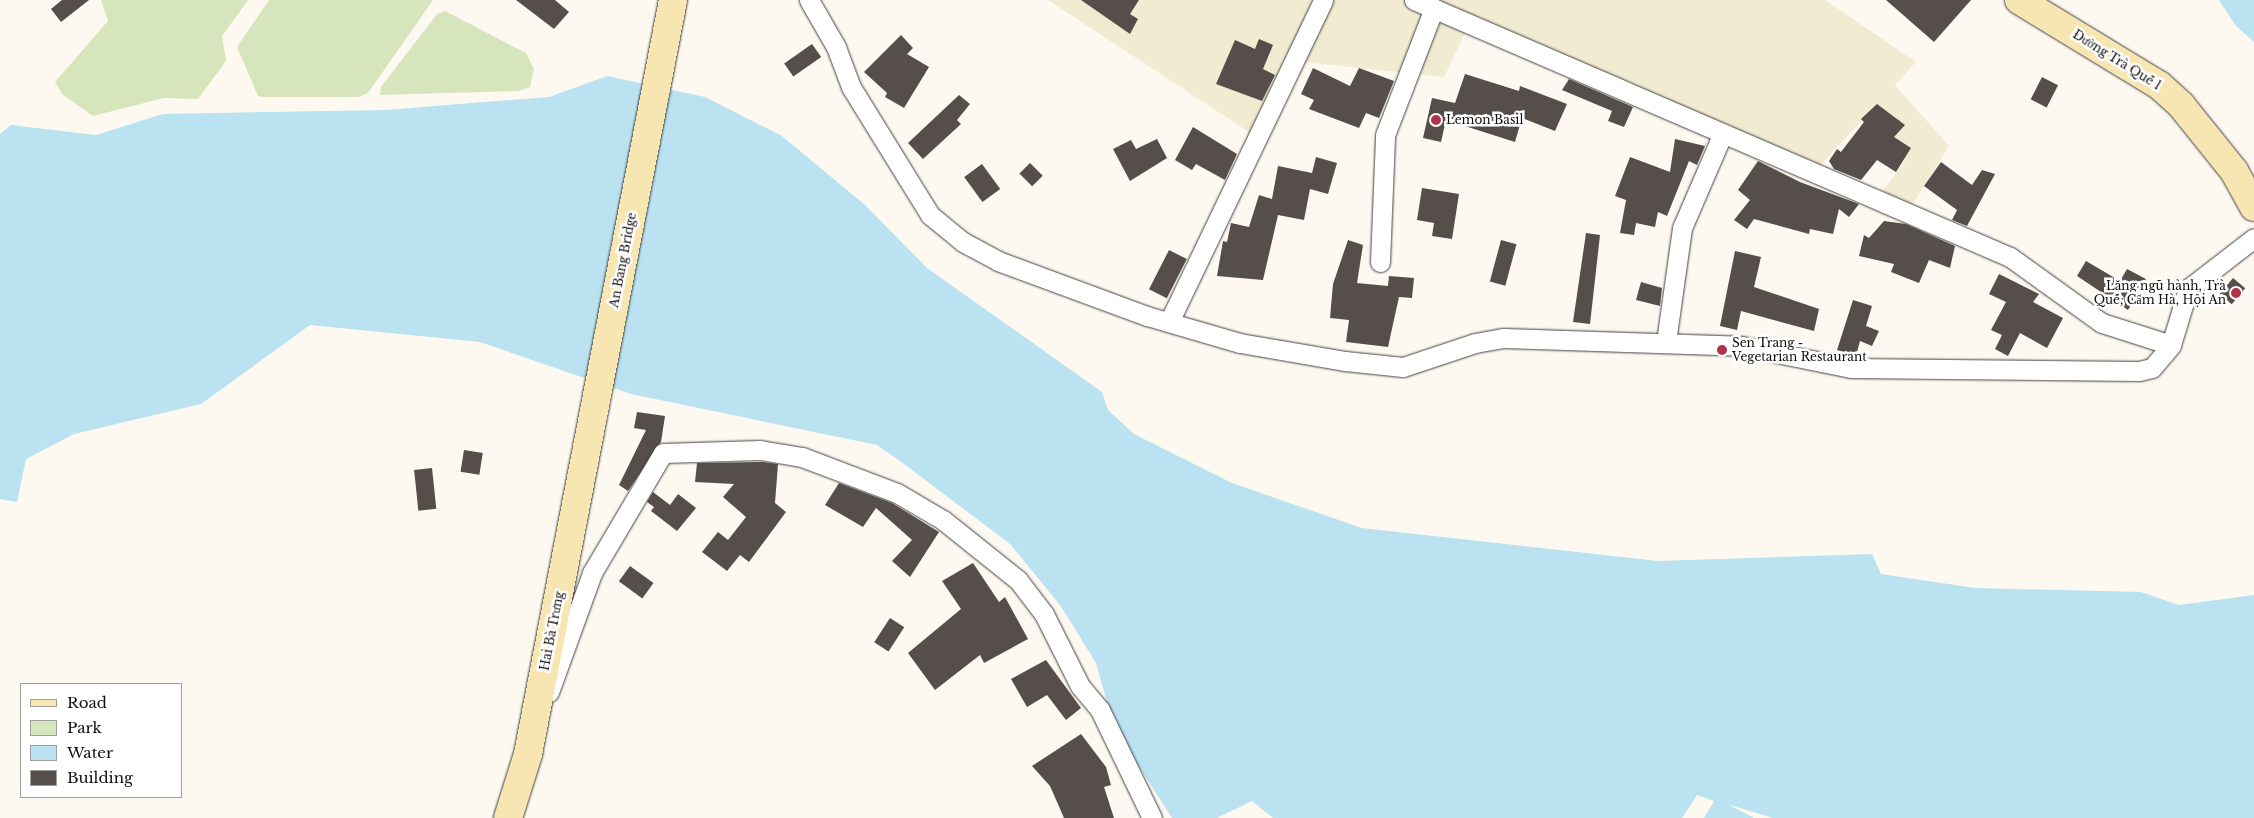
<!DOCTYPE html>
<meta charset="utf-8">
<style>
body{margin:0}
#map{position:relative;width:2254px;height:818px;overflow:hidden;background:#fdf9f0;font-family:"Libre Baskerville",serif}
div>[style]{position:absolute}
.farmland>*{inset:0;background:#f1ebd2}
.green>*{inset:0;background:#d7e5bd}
.water>*{inset:0;background:#bae2f0}
.building>*{inset:0;background:#554e4b;transform-origin:0 0}
.roads{filter:drop-shadow(0 0 1px #414141) drop-shadow(0 0 1px #414141)}
.street>*{height:19px;margin:-9.5px;padding:0 9.5px;transform-origin:9.5px;border-radius:9.5px;background:#fff}
.secondary>*{height:28px;margin:-14px;padding:0 14px;transform-origin:14px;border-radius:14px;background:#f7e6b2}
.dots>*{width:14px;height:14px;translate:-50% -50%;box-sizing:border-box;border:2px solid #fff;border-radius:50%}
span{translate:-50% -50%;white-space:nowrap;text-align:center;line-height:1.15;-webkit-text-stroke:5px #fff;paint-order:stroke}
.street-label{font-size:12px;color:#0e0e0e}
.poi-label{font-size:12px;color:#0e0e0e}
.left{translate:0 -50%;text-align:left}
.right{translate:-100% -50%;text-align:right}
.legend{position:absolute;left:20px;top:683px;width:162px;height:115px;box-sizing:border-box;background:#fff;border:1px solid #9f9f9f;margin:0;padding:6px 9px;list-style:none;font-size:15px;color:#0e0e0e}
.legend li{display:flex;align-items:center;gap:10px;height:25px}
.legend b{width:25px;border:1px solid #9f9f9f}
</style>
<div id="map">
<div class="farmland">
<i style="clip-path:polygon(1048px 0,1825px 0,1916px 62px,1895px 85px,1949px 146px,1911px 207px,1881px 194px,1905px 160px,1868px 114px,1813px 173px,1469px 25px,1444px 77px,1285px 60px,1252px 134px)"></i>
</div>
<div class="green">
<i style="clip-path:polygon(101px 0,248px 0,222px 36px,226px 61px,198px 99px,164px 98px,93px 116px,62px 94px,55px 82px,108px 21px)"></i>
<i style="clip-path:polygon(269px 0,433px 0,368px 93px,358px 97px,263px 97px,258px 96px,237px 47px)"></i>
<i style="clip-path:polygon(445px 11px,526px 53px,534px 69px,530px 87px,518px 91px,380px 95px,381px 87px,437px 14px)"></i>
</div>
<div class="water">
<i style="clip-path:polygon(2219px 0,2254px 0,2254px 42px,2236px 26px)"></i>
<i style="clip-path:polygon(607px 76px,705px 97px,782px 136px,865px 205px,927px 268px,1102px 392px,1108px 410px,1134px 434px,1232px 483px,1362px 528px,1658px 561px,1872px 554px,1881px 574px,1975px 588px,2141px 592px,2179px 605px,2254px 595px,2254px 818px,1773px 818px,1727px 804px,1754px 818px,1704px 818px,1714px 801px,1697px 795px,1682px 818px,1273px 818px,1252px 801px,1217px 818px,1172px 818px,1114px 728px,1096px 663px,1060px 605px,1010px 544px,904px 464px,877px 445px,631px 394px,480px 342px,310px 325px,201px 404px,74px 434px,26px 459px,17px 502px,0 499px,0 134px,11px 125px,96px 135px,163px 114px,385px 110px,549px 97px)"></i>
</div>
<div class="building">
<i style="clip-path:polygon(62px 0,89px 0,61px 22px,51px 9px)"></i>
<i style="clip-path:polygon(516px 0,555px 0,569px 12px,554px 29px)"></i>
<i style="clip-path:polygon(1081px 0,1139px 0,1130px 14px,1138px 19px,1130px 34px)"></i>
<i style="clip-path:polygon(1886px 0,1971px 0,1934px 42px)"></i>
<i style="clip-path:polygon(901px 35px,913px 48px,907px 54px,929px 67px,904px 108px,885px 97px,887px 93px,864px 72px)"></i>
<i style="clip-path:polygon(1259px 39px,1273px 45px,1263px 69px,1275px 75px,1262px 101px,1216px 84px,1235px 40px,1255px 49px)"></i>
<i style="left:812px;top:44px;width:16px;height:34px;rotate:55deg"></i>
<i style="clip-path:polygon(1313px 68px,1350px 86px,1359px 68px,1394px 81px,1379px 118px,1366px 113px,1359px 128px,1309px 109px,1314px 100px,1301px 94px)"></i>
<i style="clip-path:polygon(1465px 74px,1519px 91px,1520px 86px,1567px 104px,1555px 131px,1522px 118px,1515px 142px,1446px 120px,1441px 142px,1423px 138px,1432px 98px,1455px 103px)"></i>
<i style="left:2042px;top:77px;width:18px;height:25px;rotate:27deg"></i>
<i style="clip-path:polygon(1569px 79px,1633px 107px,1624px 127px,1608px 121px,1612px 111px,1562px 90px)"></i>
<i style="clip-path:polygon(959px 95px,970px 104px,957px 120px,961px 124px,923px 159px,908px 143px)"></i>
<i style="clip-path:polygon(1877px 104px,1905px 125px,1894px 137px,1911px 148px,1896px 172px,1877px 160px,1861px 180px,1834px 169px,1829px 161px,1837px 149px,1841px 152px,1864px 122px,1861px 119px)"></i>
<i style="clip-path:polygon(1193px 127px,1237px 154px,1225px 180px,1196px 164px,1192px 170px,1175px 160px)"></i>
<i style="clip-path:polygon(1157px 139px,1167px 158px,1130px 181px,1113px 149px,1131px 140px,1136px 149px)"></i>
<i style="clip-path:polygon(1675px 139px,1705px 146px,1697px 165px,1689px 161px,1667px 216px,1658px 212px,1655px 227px,1636px 223px,1634px 235px,1620px 233px,1626px 200px,1615px 196px,1630px 157px,1670px 172px)"></i>
<i style="clip-path:polygon(1316px 157px,1337px 163px,1328px 194px,1310px 189px,1304px 220px,1278px 215px,1263px 280px,1217px 276px,1223px 241px,1227px 242px,1231px 223px,1249px 227px,1259px 195px,1272px 199px,1278px 166px,1312px 173px)"></i>
<i style="clip-path:polygon(1758px 161px,1800px 182px,1859px 204px,1849px 217px,1839px 209px,1833px 234px,1810px 229px,1809px 234px,1754px 219px,1747px 229px,1734px 220px,1750px 200px,1738px 190px)"></i>
<i style="clip-path:polygon(1941px 162px,1972px 185px,1982px 170px,1995px 174px,1967px 226px,1952px 220px,1957px 210px,1924px 186px)"></i>
<i style="left:1030px;top:163px;width:18px;height:15px;rotate:45deg"></i>
<i style="left:982px;top:164px;width:31px;height:22px;rotate:54deg"></i>
<i style="clip-path:polygon(1422px 188px,1459px 194px,1452px 239px,1432px 236px,1434px 223px,1417px 220px)"></i>
<i style="clip-path:polygon(1884px 221px,1906px 224px,1955px 246px,1950px 268px,1929px 260px,1919px 283px,1891px 272px,1894px 264px,1859px 256px,1864px 235px,1869px 238px)"></i>
<i style="clip-path:polygon(1586px 233px,1600px 235px,1590px 324px,1573px 322px)"></i>
<i style="clip-path:polygon(1348px 240px,1363px 245px,1357px 283px,1388px 286px,1389px 276px,1414px 278px,1412px 298px,1399px 297px,1388px 347px,1346px 342px,1349px 320px,1330px 318px,1333px 284px)"></i>
<i style="left:1501px;top:240px;width:16px;height:43px;rotate:15deg"></i>
<i style="left:1169px;top:250px;width:20px;height:44px;rotate:27deg"></i>
<i style="clip-path:polygon(1735px 251px,1761px 257px,1754px 287px,1819px 309px,1814px 331px,1741px 311px,1737px 330px,1720px 326px)"></i>
<i style="clip-path:polygon(2086px 261px,2120px 281px,2127px 269px,2146px 279px,2128px 310px,2077px 276px)"></i>
<i style="clip-path:polygon(1999px 274px,2039px 294px,2033px 302px,2063px 318px,2047px 348px,2020px 333px,2008px 356px,1995px 349px,2002px 335px,1991px 330px,2006px 302px,1989px 294px)"></i>
<i style="left:2233px;top:278px;width:16px;height:21px;rotate:40deg"></i>
<i style="clip-path:polygon(1641px 282px,1662px 288px,1660px 306px,1636px 300px)"></i>
<i style="clip-path:polygon(1853px 300px,1872px 306px,1866px 326px,1879px 331px,1872px 346px,1860px 341px,1856px 356px,1837px 350px)"></i>
<i style="clip-path:polygon(637px 412px,665px 416px,661px 442px,628px 491px,619px 485px,646px 430px,634px 428px)"></i>
<i style="left:464px;top:450px;width:19px;height:22px;rotate:9deg"></i>
<i style="clip-path:polygon(763px 462px,778px 464px,775px 503px,786px 512px,749px 562px,740px 555px,727px 571px,702px 552px,718px 532px,728px 540px,746px 517px,723px 497px,734px 484px,695px 482px,697px 463px)"></i>
<i style="left:432px;top:468px;width:41px;height:18px;rotate:84deg"></i>
<i style="clip-path:polygon(839px 483px,892px 503px,939px 532px,910px 577px,892px 561px,912px 540px,876px 508px,863px 527px,825px 505px)"></i>
<i style="clip-path:polygon(653px 492px,670px 505px,678px 494px,696px 508px,677px 531px,651px 511px,654px 507px,647px 502px)"></i>
<i style="clip-path:polygon(973px 563px,999px 602px,1005px 597px,1028px 639px,984px 663px,980px 655px,935px 690px,908px 653px,961px 609px,942px 581px)"></i>
<i style="left:630px;top:566px;width:29px;height:19px;rotate:36deg"></i>
<i style="left:890px;top:618px;width:17px;height:29px;rotate:33deg"></i>
<i style="clip-path:polygon(1046px 660px,1081px 708px,1066px 720px,1047px 695px,1027px 707px,1011px 679px)"></i>
<i style="clip-path:polygon(1081px 734px,1106px 767px,1111px 785px,1104px 787px,1114px 818px,1064px 818px,1050px 786px,1032px 766px)"></i>
</div>
<div class="roads">
<div class="street">
<i style="left:809px;top:0;width:54px;rotate:60.1deg"></i>
<i style="left:836px;top:47px;width:43px;rotate:69.4deg"></i>
<i style="left:851px;top:87px;width:150px;rotate:58.3deg"></i>
<i style="left:930px;top:215px;width:43px;rotate:39.3deg"></i>
<i style="left:963px;top:242px;width:40px;rotate:28deg"></i>
<i style="left:998px;top:261px;width:159px;rotate:20.3deg"></i>
<i style="left:1147px;top:316px;width:97px;rotate:16.2deg"></i>
<i style="left:1240px;top:343px;width:107px;rotate:9.7deg"></i>
<i style="left:1345px;top:361px;width:58px;rotate:5.9deg"></i>
<i style="left:1403px;top:367px;width:76px;rotate:-18.4deg"></i>
<i style="left:1475px;top:343px;width:29px;rotate:-10deg"></i>
<i style="left:1504px;top:338px;width:238px;rotate:1.9deg"></i>
<i style="left:1742px;top:346px;width:111px;rotate:11.4deg"></i>
<i style="left:1851px;top:368px;width:288px;rotate:0.6deg"></i>
<i style="left:2139px;top:371px;width:13px;rotate:-13deg"></i>
<i style="left:2152px;top:368px;width:30px;rotate:-50deg"></i>
<i style="left:2171px;top:345px;width:59px;rotate:-73.1deg"></i>
<i style="left:2188px;top:289px;width:83px;rotate:-37.7deg"></i>
<i style="left:1414px;top:0;width:649px;rotate:23.33deg"></i>
<i style="left:2010px;top:257px;width:113px;rotate:35.7deg"></i>
<i style="left:2102px;top:323px;width:72px;rotate:17.7deg"></i>
<i style="left:1380px;top:262px;width:127px;rotate:-87.7deg"></i>
<i style="left:1385px;top:135px;width:136px;rotate:-68.9deg"></i>
<i style="left:1169px;top:322px;width:357px;rotate:-64.4deg"></i>
<i style="left:1666px;top:342px;width:115px;rotate:-82deg"></i>
<i style="left:1682px;top:228px;width:103px;rotate:-66.7deg"></i>
<i style="left:549px;top:692px;width:127px;rotate:-70.1deg"></i>
<i style="left:592px;top:573px;width:139px;rotate:-59.4deg"></i>
<i style="left:663px;top:453px;width:97px;rotate:-1.8deg"></i>
<i style="left:760px;top:450px;width:43px;rotate:9.5deg"></i>
<i style="left:802px;top:457px;width:102px;rotate:20.8deg"></i>
<i style="left:897px;top:493px;width:53px;rotate:30.4deg"></i>
<i style="left:943px;top:520px;width:96px;rotate:38.7deg"></i>
<i style="left:1018px;top:580px;width:43px;rotate:52.6deg"></i>
<i style="left:1044px;top:614px;width:80px;rotate:63.4deg"></i>
<i style="left:1080px;top:686px;width:31px;rotate:50deg"></i>
<i style="left:1100px;top:710px;width:120px;rotate:64.3deg"></i>
</div>
<div class="secondary">
<i style="left:2019px;top:0;width:164px;rotate:31.3deg"></i>
<i style="left:2159px;top:85px;width:30px;rotate:42deg"></i>
<i style="left:2181px;top:105px;width:85px;rotate:51.2deg"></i>
<i style="left:2234px;top:171px;width:41px;rotate:60.9deg"></i>
<i style="left:508px;top:818px;width:67px;rotate:-72.6deg"></i>
<i style="left:528px;top:754px;width:768px;rotate:-79.11deg"></i>
</div>
</div>
<div class="dots">
<i style="left:1436px;top:120px;background:#af344a"></i>
<i style="left:2236px;top:293px;background:#af344a"></i>
<i style="left:1722px;top:350px;background:#af344a"></i>
</div>
<div class="street-label">
<span style="left:2117px;top:60px;rotate:32deg">Đường Trà Quế 1</span>
<span style="left:623px;top:260px;rotate:-79deg">An Bang Bridge</span>
<span style="left:552px;top:631px;rotate:-79deg">Hai Bà Trưng</span>
</div>
<div class="poi-label">
<span class="left" style="left:1446px;top:120px">Lemon Basil</span>
<span class="right" style="left:2226px;top:293px">Lăng ngũ hành, Trà<br>Quế, Cẩm Hà, Hội An</span>
<span class="left" style="left:1732px;top:350px">Sen Trang -<br>Vegetarian Restaurant</span>
</div>
<ul class="legend">
<li><b style="height:6px;background:#f7e6b2"></b>Road</li>
<li><b style="height:14px;background:#d7e5bd"></b>Park</li>
<li><b style="height:14px;background:#bae2f0"></b>Water</li>
<li><b style="height:14px;background:#554e4b"></b>Building</li>
</ul>
</div>
